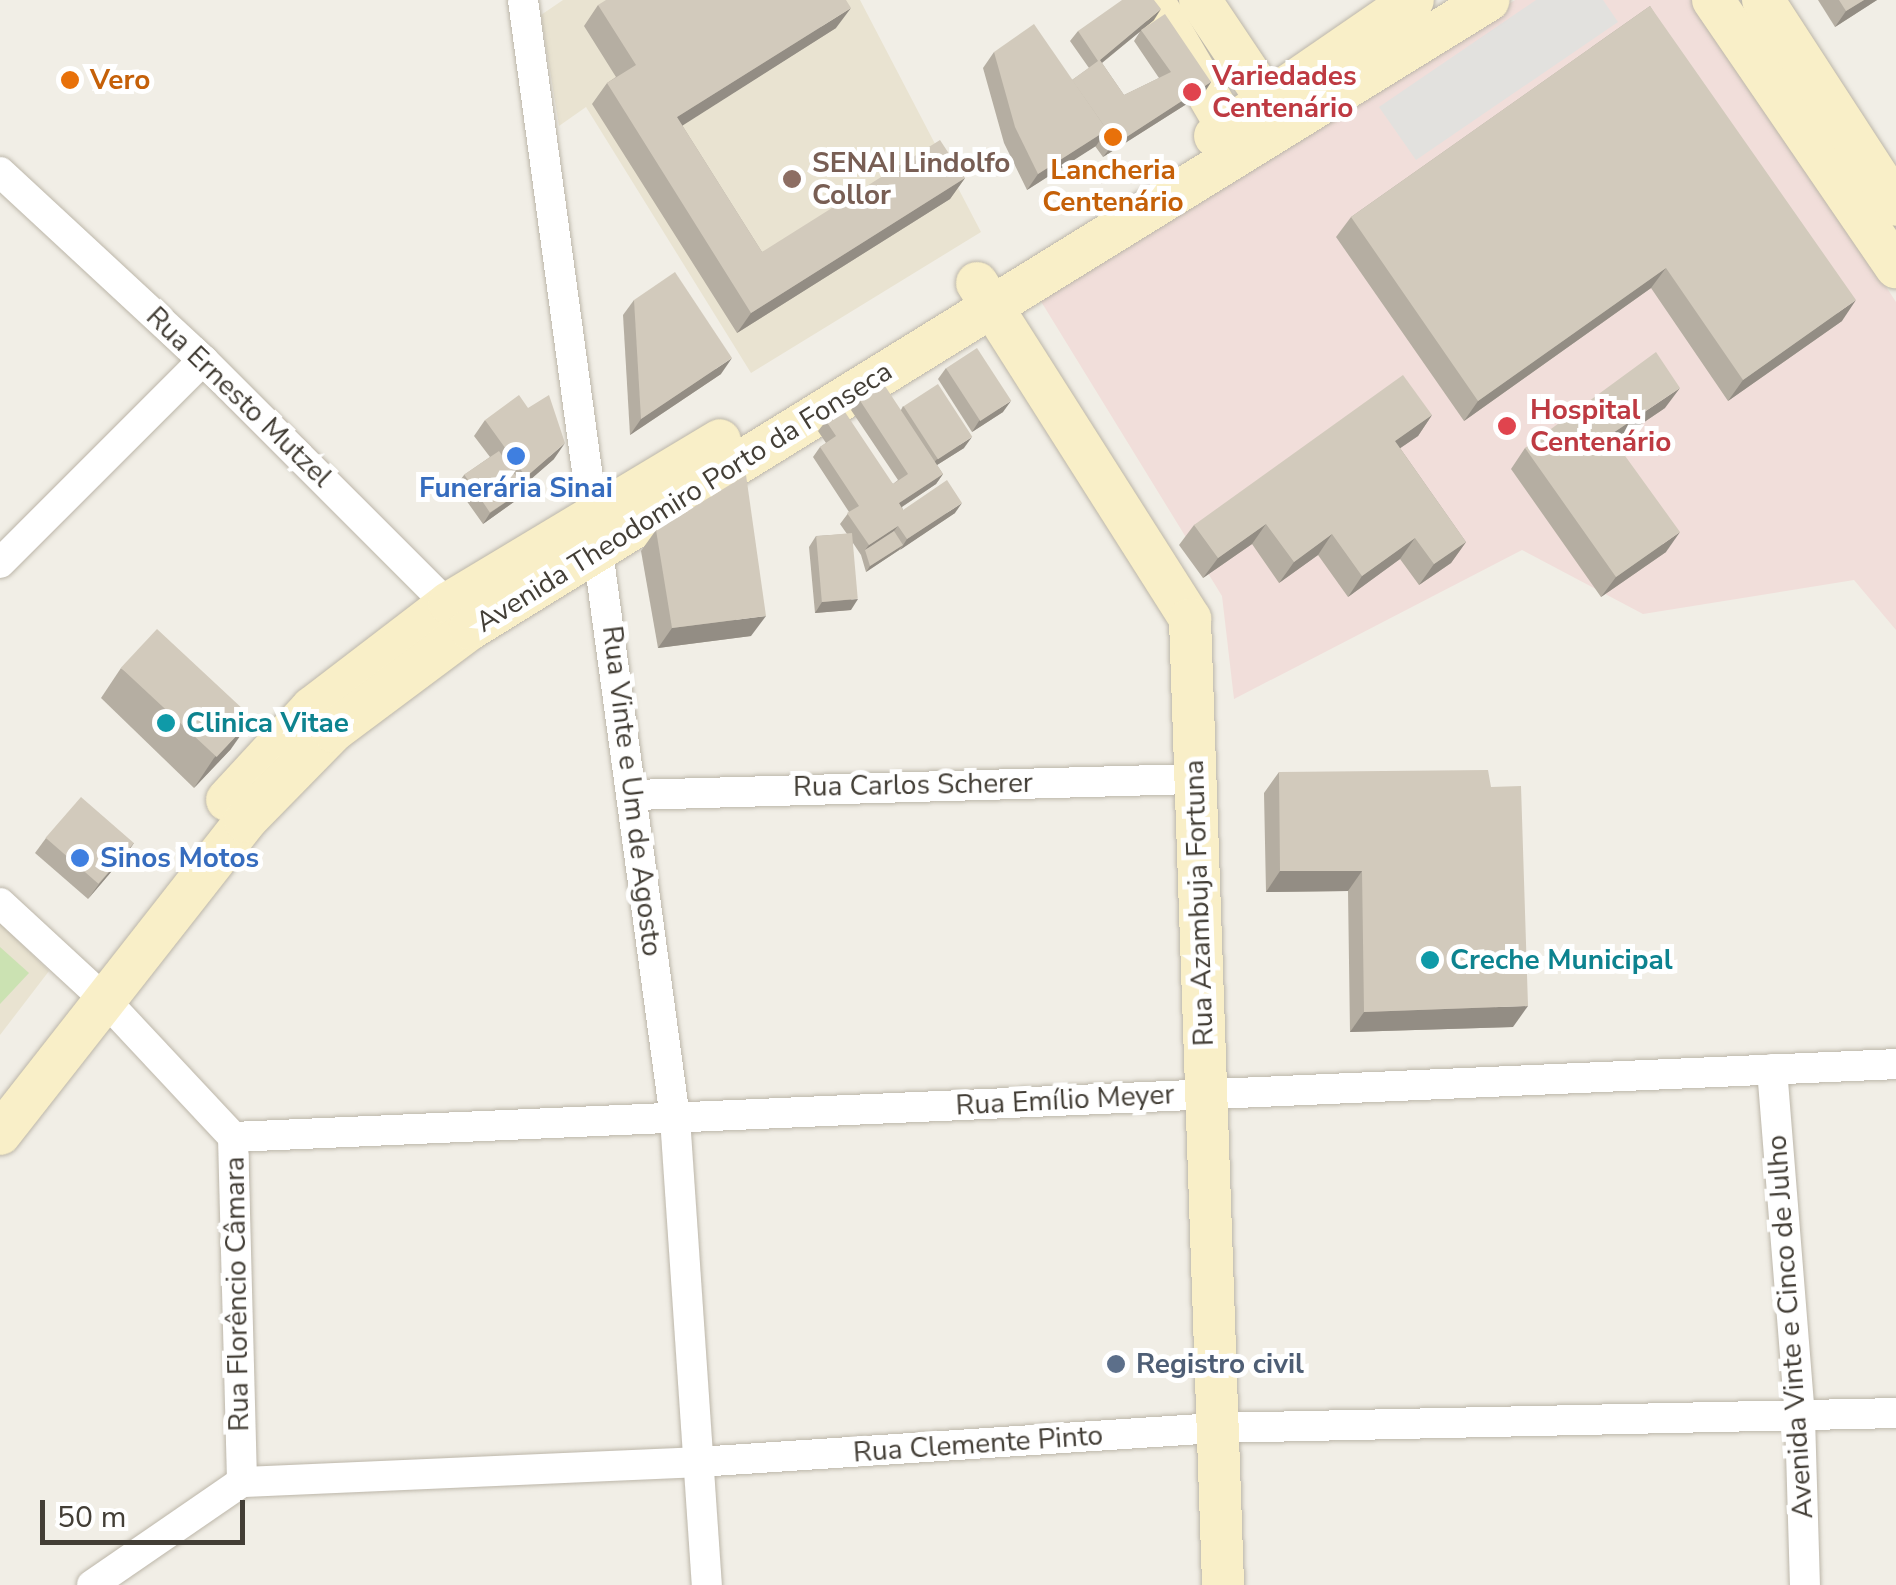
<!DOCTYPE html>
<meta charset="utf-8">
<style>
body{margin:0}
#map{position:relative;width:1896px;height:1585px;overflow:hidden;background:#f1eee6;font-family:"Nunito Sans",sans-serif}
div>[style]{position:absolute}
.education>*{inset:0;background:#e9e3d1}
.medical>*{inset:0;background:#f1deda}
.green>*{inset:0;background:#cbe2b2}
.parking>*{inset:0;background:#e2e1de}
.roads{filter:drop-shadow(0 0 2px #bcb6a9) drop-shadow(0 0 2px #bcb6a9)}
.street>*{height:30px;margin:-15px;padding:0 15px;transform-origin:15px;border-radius:15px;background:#fff}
.secondary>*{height:42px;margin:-21px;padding:0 21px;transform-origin:21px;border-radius:21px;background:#f9efc8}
.wall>*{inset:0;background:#b5aea2}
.shaded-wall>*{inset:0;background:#938d84}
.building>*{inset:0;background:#d2cabc;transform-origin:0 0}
.dots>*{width:28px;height:28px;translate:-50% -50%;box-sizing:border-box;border:5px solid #fff;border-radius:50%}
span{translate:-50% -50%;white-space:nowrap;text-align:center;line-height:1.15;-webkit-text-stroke:10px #fff;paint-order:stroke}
.health-label{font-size:28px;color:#be3a42;font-weight:700}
.left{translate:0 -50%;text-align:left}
.food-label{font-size:28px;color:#c56008;font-weight:700}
.education-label{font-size:28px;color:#785e54;font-weight:700}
.street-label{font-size:28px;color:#433e36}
.shop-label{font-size:28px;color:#366cbe;font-weight:700}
.culture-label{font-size:28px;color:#0d838f;font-weight:700}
.service-label{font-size:28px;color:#4e5e75;font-weight:700}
.scale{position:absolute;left:40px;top:1500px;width:205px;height:45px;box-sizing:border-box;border:5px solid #433e36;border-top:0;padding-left:12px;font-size:30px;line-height:35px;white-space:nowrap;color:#433e36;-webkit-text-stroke:8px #fff;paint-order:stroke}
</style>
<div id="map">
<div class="education">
<i style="clip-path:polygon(563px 0,860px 0,981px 232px,751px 373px,586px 107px,559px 126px,541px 15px)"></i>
<i style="clip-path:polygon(0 923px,49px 971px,0 1035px)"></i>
</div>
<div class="medical">
<i style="clip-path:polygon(1515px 0,1701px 0,1896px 302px,1896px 630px,1854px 580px,1643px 614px,1522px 550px,1234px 699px,1222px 596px,1034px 290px)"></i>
</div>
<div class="green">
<i style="clip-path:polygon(0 947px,29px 973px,0 1004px)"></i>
</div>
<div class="parking">
<i style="clip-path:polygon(1536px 0,1603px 0,1618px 22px,1416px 160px,1379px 107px)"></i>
</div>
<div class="roads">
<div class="street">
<i style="left:523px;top:0;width:1128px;rotate:82.26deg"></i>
<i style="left:675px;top:1118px;width:468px;rotate:86.1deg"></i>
<i style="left:0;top:172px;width:277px;rotate:42.8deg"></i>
<i style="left:203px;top:360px;width:365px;rotate:45deg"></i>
<i style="left:0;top:563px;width:287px;rotate:-45deg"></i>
<i style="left:633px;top:795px;width:560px;rotate:-1.64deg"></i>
<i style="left:0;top:903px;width:142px;rotate:42.7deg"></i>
<i style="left:104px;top:999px;width:189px;rotate:46.9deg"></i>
<i style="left:233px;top:1137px;width:345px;rotate:88.5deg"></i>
<i style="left:1772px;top:1069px;width:350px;rotate:85.4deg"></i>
<i style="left:1800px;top:1418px;width:167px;rotate:88.3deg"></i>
<i style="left:233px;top:1137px;width:1665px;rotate:-2.51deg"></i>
<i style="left:92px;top:1585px;width:182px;rotate:-34.5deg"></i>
<i style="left:242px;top:1482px;width:456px;rotate:-2.5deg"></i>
<i style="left:698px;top:1462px;width:519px;rotate:-3.76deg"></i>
<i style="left:1216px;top:1428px;width:680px;rotate:-1.26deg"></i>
</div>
<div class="secondary">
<i style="left:1153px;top:0;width:175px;rotate:59.8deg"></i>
<i style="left:1200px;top:0;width:149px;rotate:56.2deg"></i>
<i style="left:1713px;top:0;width:324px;rotate:55.6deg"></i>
<i style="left:1763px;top:0;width:244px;rotate:57deg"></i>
<i style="left:1215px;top:136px;width:240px;rotate:-34.5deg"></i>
<i style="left:977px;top:283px;width:398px;rotate:57.6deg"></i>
<i style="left:1190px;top:619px;width:967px;rotate:88.04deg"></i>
<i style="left:227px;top:800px;width:125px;rotate:-47.3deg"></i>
<i style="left:312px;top:708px;width:173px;rotate:-37.5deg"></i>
<i style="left:449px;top:603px;width:316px;rotate:-31deg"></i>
<i style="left:0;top:1134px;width:397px;rotate:-51.9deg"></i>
<i style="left:245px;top:821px;width:126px;rotate:-45.6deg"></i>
<i style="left:333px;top:731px;width:171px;rotate:-36.7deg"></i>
<i style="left:470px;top:629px;width:1197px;rotate:-31.69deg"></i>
</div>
</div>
<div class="wall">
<i style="clip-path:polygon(1818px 0,1877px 0,1835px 27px)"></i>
<i style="clip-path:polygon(598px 5px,836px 28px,682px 125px,762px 252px,965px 178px,950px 199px,737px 333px,592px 104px,607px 83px,616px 77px,584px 26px)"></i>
<i style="clip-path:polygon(1650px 6px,1842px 321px,1728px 401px,1651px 288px,1464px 421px,1336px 237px,1351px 217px)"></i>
<i style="clip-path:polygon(1154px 20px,1102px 63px,1124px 95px,1159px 78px,1134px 41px,1141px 30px,1211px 82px,1204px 93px,1103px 157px,1095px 146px,1027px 190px,1004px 143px,983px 68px,994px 52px,1072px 80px,1089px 68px,1070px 41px,1078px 31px)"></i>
<i style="clip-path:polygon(634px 300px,721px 374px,630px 435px,623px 315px)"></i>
<i style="clip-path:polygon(946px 368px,1003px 412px,972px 432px,938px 379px)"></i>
<i style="clip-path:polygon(859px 399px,901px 410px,903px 406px,964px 448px,937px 465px,943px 474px,936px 484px,902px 507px,903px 510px,955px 513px,866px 572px,861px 555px,853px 543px,851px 610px,815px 613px,809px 547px,816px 536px,847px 534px,840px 524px,849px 512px,813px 457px,820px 447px,826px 443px,818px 431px,826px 421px,893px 484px,898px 480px,851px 410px)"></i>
<i style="clip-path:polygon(1665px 408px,1615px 442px,1666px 552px,1601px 597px,1511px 469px,1525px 448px)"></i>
<i style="clip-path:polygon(1432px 415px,1418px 436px,1400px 448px,1466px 542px,1451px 563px,1419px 585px,1400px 559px,1348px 597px,1318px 555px,1279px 583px,1252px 544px,1203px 578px,1179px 545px,1194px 525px)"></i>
<i style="clip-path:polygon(485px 420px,554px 459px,523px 486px,518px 499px,483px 524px,456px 486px,464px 475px,490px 457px,474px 436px)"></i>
<i style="clip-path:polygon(656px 530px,751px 636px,658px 648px,641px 551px)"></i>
<i style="clip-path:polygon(121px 668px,231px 749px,194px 788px,101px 698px)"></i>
<i style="clip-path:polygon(1279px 772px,1513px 1027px,1350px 1032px,1348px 891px,1266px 892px,1264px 793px)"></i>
<i style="clip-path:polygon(46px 838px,134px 843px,123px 858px,88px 899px,35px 853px)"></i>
</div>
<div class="shaded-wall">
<i style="clip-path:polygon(1864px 0,1877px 0,1835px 27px,1846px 11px)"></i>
<i style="clip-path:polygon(851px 8px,836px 28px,663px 138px,677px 117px)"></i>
<i style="clip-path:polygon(1161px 9px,1154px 20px,1093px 70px,1100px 60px)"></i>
<i style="clip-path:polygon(1211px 82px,1204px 93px,1103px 157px,1111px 147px)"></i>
<i style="clip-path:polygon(1107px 130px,1096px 146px,1027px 190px,1038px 174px)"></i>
<i style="clip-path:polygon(965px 178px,950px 199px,737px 333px,751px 313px)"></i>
<i style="clip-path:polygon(1666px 268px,1651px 288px,1464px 421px,1478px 401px)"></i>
<i style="clip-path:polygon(1856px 300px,1842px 321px,1728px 401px,1743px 380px)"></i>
<i style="clip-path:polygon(732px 358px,721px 374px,630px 435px,641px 419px)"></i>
<i style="clip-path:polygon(1680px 388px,1665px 408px,1595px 455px,1610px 435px)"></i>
<i style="clip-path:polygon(1011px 401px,1003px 412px,972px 432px,979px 421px)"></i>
<i style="clip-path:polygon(1432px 415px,1418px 436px,1380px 462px,1395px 441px)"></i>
<i style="clip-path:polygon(972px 437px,964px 448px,929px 470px,936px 460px)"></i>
<i style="clip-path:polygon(565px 443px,554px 459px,515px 493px,526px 477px)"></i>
<i style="clip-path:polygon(943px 474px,936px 484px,891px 514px,899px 503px)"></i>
<i style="clip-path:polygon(525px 489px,518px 499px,483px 524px,490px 513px)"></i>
<i style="clip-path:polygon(962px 503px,955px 513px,900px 550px,907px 539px)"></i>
<i style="clip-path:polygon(1266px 524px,1252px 544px,1203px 578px,1218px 558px)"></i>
<i style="clip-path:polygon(898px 526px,890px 536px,865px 550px,869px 545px)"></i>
<i style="clip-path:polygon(1680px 532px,1666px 552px,1601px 597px,1616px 577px)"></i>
<i style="clip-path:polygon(1332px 534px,1318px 555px,1279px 583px,1294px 562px)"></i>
<i style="clip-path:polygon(1415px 538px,1400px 559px,1348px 597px,1362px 576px)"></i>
<i style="clip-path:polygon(1466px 542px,1451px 563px,1419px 585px,1434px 564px)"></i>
<i style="clip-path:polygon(903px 545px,899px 550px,866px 572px,870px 566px)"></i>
<i style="clip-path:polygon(858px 599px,851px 610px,815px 613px,822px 602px)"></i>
<i style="clip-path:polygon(766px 616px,751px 636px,658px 648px,672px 628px)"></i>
<i style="clip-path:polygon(252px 719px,231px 749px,194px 788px,214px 758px)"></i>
<i style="clip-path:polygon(134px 843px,123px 858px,88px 899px,99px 884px)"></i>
<i style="clip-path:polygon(1280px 871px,1362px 871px,1348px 891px,1266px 892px)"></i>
<i style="clip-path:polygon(1528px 1006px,1513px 1027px,1350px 1032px,1364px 1012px)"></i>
</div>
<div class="building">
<i style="clip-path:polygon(606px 0,846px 0,851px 8px,677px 117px,762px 252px,940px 140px,965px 178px,751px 313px,607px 83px,636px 65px,598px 5px)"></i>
<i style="clip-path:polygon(1122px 0,1154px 0,1161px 9px,1100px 60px,1124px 95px,1171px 72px,1141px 30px,1165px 14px,1211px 82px,1111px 147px,1103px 135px,1107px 130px,1072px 80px,1098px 61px,1078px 31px)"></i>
<i style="clip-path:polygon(1839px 0,1864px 0,1846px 11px)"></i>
<i style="clip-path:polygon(1650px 6px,1856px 300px,1743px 380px,1666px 268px,1478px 401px,1351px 217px)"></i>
<i style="clip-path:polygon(1034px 24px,1107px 130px,1038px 174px,1015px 127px,994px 52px)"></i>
<i style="clip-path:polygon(675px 272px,732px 358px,641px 419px,634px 300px)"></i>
<i style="left:977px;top:348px;width:63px;height:37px;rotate:57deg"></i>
<i style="clip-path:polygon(1656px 352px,1680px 388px,1610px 435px,1680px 532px,1616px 577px,1525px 448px)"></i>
<i style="clip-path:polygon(1403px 375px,1432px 415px,1395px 441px,1466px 542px,1434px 564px,1415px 538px,1362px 576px,1332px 534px,1294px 562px,1266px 524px,1218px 558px,1194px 525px)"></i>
<i style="clip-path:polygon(883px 383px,943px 474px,899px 503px,903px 510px,947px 480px,962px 503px,907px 539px,898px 526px,869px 545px,847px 513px,859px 506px,820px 447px,836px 436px,826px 421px,843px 409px,893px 484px,908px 474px,859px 399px)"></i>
<i style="left:938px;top:384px;width:63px;height:41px;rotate:57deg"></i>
<i style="clip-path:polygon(519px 395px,528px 408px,549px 395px,565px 443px,526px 477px,485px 420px)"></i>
<i style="left:499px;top:451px;width:46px;height:42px;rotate:56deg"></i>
<i style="clip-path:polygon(746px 475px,766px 616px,672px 628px,656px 530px)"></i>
<i style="clip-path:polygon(894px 531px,903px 545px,870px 566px,865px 550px)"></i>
<i style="left:852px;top:533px;width:66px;height:36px;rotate:85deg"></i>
<i style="left:157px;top:629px;width:131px;height:53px;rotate:43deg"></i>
<i style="clip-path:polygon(1488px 770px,1491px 787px,1521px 786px,1528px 1006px,1364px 1012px,1362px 871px,1280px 871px,1279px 772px)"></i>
<i style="left:81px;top:797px;width:70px;height:54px;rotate:41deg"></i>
</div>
<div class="dots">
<i style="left:70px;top:80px;background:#e8710a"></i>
<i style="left:1192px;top:92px;background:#e0444e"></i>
<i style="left:1113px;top:137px;background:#e8710a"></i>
<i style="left:792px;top:179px;background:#8d6e63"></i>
<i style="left:1507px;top:426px;background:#e0444e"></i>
<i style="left:516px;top:456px;background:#3f7fe0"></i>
<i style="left:166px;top:723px;background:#0f9aa8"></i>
<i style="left:80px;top:858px;background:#3f7fe0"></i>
<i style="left:1430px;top:960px;background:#0f9aa8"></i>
<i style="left:1116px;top:1364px;background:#5c6f8a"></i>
</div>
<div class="health-label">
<span class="left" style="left:1212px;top:92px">Variedades<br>Centenário</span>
<span class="left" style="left:1530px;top:426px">Hospital<br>Centenário</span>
</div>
<div class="food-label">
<span class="left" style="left:90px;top:80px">Vero</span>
<span style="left:1113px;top:186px">Lancheria<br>Centenário</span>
</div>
<div class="education-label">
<span class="left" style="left:812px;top:179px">SENAI Lindolfo<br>Collor</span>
</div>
<div class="street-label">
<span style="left:239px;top:397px;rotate:44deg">Rua Ernesto Mutzel</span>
<span style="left:684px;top:497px;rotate:-32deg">Avenida Theodomiro Porto da Fonseca</span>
<span style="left:913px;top:785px;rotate:-1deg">Rua Carlos Scherer</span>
<span style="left:632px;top:791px;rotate:83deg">Rua Vinte e Um de Agosto</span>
<span style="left:1199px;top:903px;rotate:-92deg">Rua Azambuja Fortuna</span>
<span style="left:1065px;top:1100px;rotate:-3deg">Rua Emílio Meyer</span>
<span style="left:237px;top:1294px;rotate:-91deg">Rua Florêncio Câmara</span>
<span style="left:1790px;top:1327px;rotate:-94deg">Avenida Vinte e Cinco de Julho</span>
<span style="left:978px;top:1444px;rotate:-4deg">Rua Clemente Pinto</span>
</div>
<div class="shop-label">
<span style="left:516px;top:488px">Funerária Sinai</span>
<span class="left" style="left:100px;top:858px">Sinos Motos</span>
</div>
<div class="culture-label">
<span class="left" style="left:186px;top:723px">Clinica Vitae</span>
<span class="left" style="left:1450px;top:960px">Creche Municipal</span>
</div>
<div class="service-label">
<span class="left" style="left:1136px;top:1364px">Registro civil</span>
</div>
<div class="scale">50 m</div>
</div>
